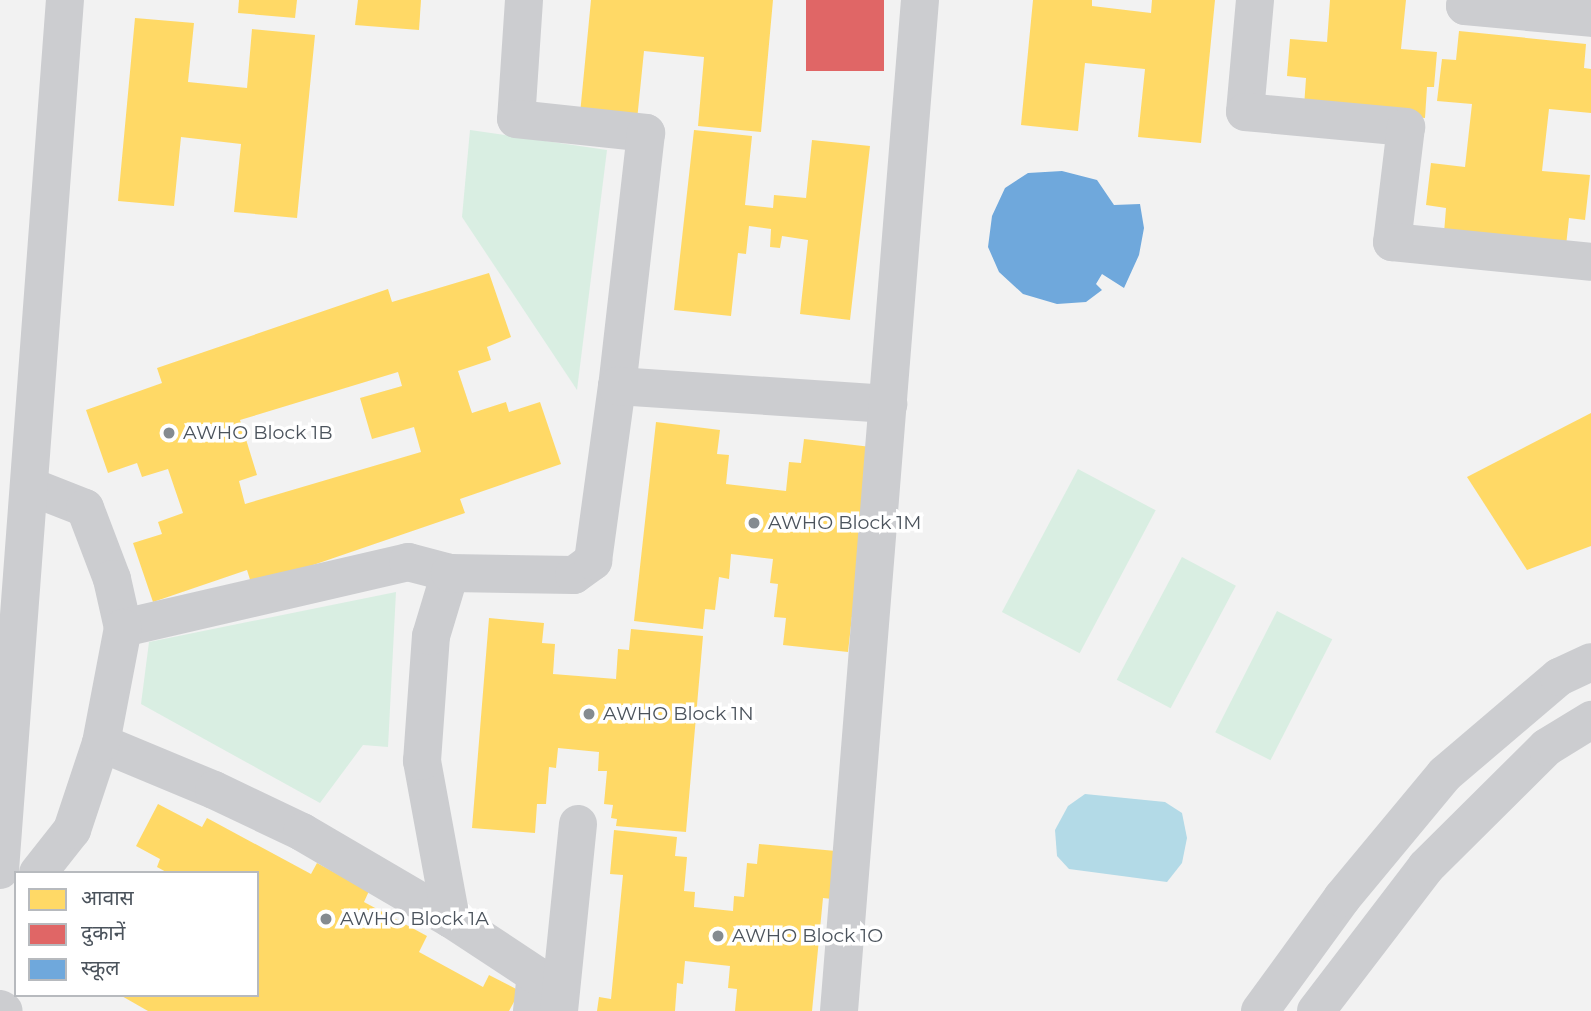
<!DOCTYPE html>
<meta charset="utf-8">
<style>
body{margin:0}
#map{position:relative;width:1591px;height:1011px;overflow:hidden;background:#f2f2f2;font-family:Montserrat,"Noto Sans Devanagari",sans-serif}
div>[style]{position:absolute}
.green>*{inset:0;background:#d9eee2;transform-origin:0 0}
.water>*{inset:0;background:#b3dae7}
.homes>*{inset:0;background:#ffd966}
.shops>*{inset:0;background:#e06666;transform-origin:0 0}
.schools>*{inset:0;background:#6fa8dc}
.minor>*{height:38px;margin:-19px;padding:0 19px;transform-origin:19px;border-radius:19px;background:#cccdd0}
.dots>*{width:19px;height:19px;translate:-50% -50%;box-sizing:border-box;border:4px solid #fff;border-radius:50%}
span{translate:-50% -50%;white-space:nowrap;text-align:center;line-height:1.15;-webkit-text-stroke:7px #fff;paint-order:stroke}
.poi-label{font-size:19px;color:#4b535c}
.left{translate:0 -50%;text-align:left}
.legend{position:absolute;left:14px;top:871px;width:245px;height:126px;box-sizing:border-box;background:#fff;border:2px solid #b7babe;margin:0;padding:9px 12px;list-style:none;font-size:21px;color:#4b535c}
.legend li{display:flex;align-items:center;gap:14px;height:35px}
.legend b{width:35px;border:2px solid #b7babe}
</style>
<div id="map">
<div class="green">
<i style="clip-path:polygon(470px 130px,607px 150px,577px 390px,462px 217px)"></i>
<i style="left:1078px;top:469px;width:88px;height:162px;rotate:28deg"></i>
<i style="left:1182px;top:557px;width:61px;height:139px;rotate:28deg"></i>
<i style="clip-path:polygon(396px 592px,388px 747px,363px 745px,320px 803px,141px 704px,149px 642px)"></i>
<i style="left:1277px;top:611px;width:62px;height:136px;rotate:27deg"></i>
</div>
<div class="water">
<i style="clip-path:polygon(1085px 794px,1165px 802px,1182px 813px,1187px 838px,1182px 863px,1167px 882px,1069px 869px,1057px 856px,1055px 830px,1068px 806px)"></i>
</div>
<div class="homes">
<i style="clip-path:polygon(239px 0,297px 0,295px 18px,238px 13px)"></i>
<i style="clip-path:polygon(358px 0,421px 0,419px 30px,355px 25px)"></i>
<i style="clip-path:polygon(591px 0,773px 0,761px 132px,698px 126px,704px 57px,644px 51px,637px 120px,580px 114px)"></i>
<i style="clip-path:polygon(1033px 0,1092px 0,1092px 6px,1151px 13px,1152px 0,1215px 0,1201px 143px,1138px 137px,1145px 69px,1085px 63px,1078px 131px,1021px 125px)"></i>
<i style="clip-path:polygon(1330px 0,1406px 0,1401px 49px,1437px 52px,1434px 87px,1427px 87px,1425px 118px,1304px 107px,1306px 78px,1287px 76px,1290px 39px,1327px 42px)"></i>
<i style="clip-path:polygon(135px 18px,194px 23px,188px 82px,247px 88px,252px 29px,315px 35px,297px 218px,234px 212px,241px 144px,181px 137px,174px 206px,118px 201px)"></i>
<i style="clip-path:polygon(1459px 31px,1586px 44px,1584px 68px,1591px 69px,1591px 113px,1549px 109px,1542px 171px,1590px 175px,1585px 220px,1569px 218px,1566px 246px,1444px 233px,1446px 208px,1426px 205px,1431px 163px,1465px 167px,1472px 104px,1437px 101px,1442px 59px,1456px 60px)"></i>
<i style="clip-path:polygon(694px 130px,752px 136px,745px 205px,773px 208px,774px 195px,806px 198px,812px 140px,870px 146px,850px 320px,800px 314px,808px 240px,782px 236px,780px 248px,770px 247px,771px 229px,749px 226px,746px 254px,738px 253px,731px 316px,674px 310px)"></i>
<i style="clip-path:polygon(evenodd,489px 273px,511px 337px,487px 347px,491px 360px,458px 371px,472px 413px,506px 402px,509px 412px,540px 402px,561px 464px,460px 499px,465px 513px,252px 586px,247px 570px,153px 602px,133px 543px,162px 534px,158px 522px,183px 513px,168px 469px,142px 477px,137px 463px,108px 473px,86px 410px,162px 383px,157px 368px,388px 289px,392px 302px,489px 273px,398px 372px,402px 386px,360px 398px,372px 439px,414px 427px,421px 452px,245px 504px,239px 481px,257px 475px,240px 420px,398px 372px)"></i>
<i style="clip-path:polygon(1591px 413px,1591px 546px,1527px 570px,1467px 477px)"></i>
<i style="clip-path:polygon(656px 422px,720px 430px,717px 454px,729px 455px,726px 484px,786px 491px,789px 462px,801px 463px,804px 439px,871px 447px,848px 652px,783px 645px,786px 618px,774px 617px,778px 584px,770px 583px,773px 559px,731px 554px,729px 579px,719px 577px,715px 610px,705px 609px,703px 629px,634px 621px)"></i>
<i style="clip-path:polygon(489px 618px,544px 623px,542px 643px,555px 644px,553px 674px,616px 679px,618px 649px,629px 650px,631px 629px,703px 636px,686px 832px,616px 826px,617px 819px,611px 818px,613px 805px,604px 804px,607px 771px,598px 771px,599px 752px,558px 748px,556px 768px,549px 767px,546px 804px,537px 804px,535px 833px,472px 828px)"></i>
<i style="clip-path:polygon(158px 804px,202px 827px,207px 818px,311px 874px,317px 863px,369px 891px,364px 902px,427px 936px,419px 952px,483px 987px,489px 975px,520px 991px,509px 1011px,148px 1011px,120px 995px,257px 995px,257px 873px,168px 873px,157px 867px,160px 859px,136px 846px)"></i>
<i style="clip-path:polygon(614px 830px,677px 837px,675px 856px,687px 857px,684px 891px,695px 892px,694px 907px,733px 911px,734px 896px,744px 897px,747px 863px,757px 864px,759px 844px,836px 851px,832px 899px,823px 898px,812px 1011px,735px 1011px,737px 989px,728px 988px,730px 966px,685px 961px,683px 984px,677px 983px,675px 1011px,597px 1011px,599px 997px,611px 999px,623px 875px,610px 874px)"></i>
</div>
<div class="shops">
<i style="left:806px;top:0;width:78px;height:71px"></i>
</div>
<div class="schools">
<i style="clip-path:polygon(1062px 171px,1097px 180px,1114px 205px,1140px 204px,1144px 228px,1139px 255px,1124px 288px,1102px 274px,1096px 284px,1102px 290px,1086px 302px,1057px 304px,1023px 294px,999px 272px,988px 247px,992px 216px,1005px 188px,1028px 173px)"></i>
</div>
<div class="minor">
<i style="left:524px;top:0;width:119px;rotate:93.8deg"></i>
<i style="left:516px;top:119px;width:131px;rotate:6.1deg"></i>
<i style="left:646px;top:133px;width:255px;rotate:96.5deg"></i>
<i style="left:1255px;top:0;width:112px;rotate:95.1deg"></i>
<i style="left:1245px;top:112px;width:162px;rotate:5.3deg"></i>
<i style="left:1406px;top:127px;width:116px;rotate:96.9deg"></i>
<i style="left:1392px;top:242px;width:200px;rotate:5.7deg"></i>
<i style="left:1466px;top:0;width:6px;rotate:99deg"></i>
<i style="left:1465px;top:6px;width:127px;rotate:5.4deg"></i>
<i style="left:29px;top:486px;width:60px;rotate:21.4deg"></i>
<i style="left:85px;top:508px;width:76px;rotate:69.2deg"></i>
<i style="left:112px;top:579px;width:50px;rotate:77.3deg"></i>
<i style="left:123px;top:628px;width:293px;rotate:-13deg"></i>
<i style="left:408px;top:562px;width:43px;rotate:14.7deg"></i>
<i style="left:101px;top:743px;width:122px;rotate:22.6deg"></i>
<i style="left:214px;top:790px;width:98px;rotate:25.5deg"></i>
<i style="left:302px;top:832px;width:173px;rotate:30.3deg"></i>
<i style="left:0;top:870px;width:872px;rotate:-85.73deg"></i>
<i style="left:38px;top:873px;width:55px;rotate:-51.7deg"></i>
<i style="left:72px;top:830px;width:92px;rotate:-71.6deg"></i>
<i style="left:101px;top:743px;width:117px;rotate:-79.2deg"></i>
<i style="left:0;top:1009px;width:4px;rotate:27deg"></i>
<i style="left:532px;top:1011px;width:36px;rotate:-84deg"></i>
<i style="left:536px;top:975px;width:102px;rotate:-146.6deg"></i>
<i style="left:451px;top:919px;width:161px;rotate:-100.4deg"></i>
<i style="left:422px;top:761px;width:125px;rotate:-85.9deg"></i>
<i style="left:431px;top:636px;width:66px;rotate:-73.2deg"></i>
<i style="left:450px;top:573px;width:124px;rotate:0.9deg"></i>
<i style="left:574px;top:575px;width:24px;rotate:-36deg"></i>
<i style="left:593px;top:561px;width:177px;rotate:-82.2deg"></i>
<i style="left:617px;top:386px;width:272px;rotate:3.8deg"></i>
<i style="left:559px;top:1011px;width:188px;rotate:-84.2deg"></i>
<i style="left:839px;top:1011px;width:1014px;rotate:-85.42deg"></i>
<i style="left:1260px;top:1011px;width:140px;rotate:-54deg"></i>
<i style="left:1342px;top:898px;width:161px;rotate:-50.3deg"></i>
<i style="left:1445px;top:774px;width:150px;rotate:-40.4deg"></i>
<i style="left:1559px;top:677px;width:35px;rotate:-25deg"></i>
<i style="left:1316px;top:1011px;width:181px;rotate:-52.6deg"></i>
<i style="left:1426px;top:867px;width:170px;rotate:-44.8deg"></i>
<i style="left:1547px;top:747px;width:52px;rotate:-31.5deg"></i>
</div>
<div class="dots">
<i style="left:169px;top:433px;background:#858b90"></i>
<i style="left:754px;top:523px;background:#858b90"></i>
<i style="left:589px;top:714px;background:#858b90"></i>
<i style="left:326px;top:919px;background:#858b90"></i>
<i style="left:718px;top:936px;background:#858b90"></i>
</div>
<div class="poi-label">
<span class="left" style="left:183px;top:433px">AWHO Block 1B</span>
<span class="left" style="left:768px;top:523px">AWHO Block 1M</span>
<span class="left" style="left:603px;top:714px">AWHO Block 1N</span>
<span class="left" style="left:340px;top:919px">AWHO Block 1A</span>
<span class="left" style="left:732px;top:936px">AWHO Block 1O</span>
</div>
<ul class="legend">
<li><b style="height:19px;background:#ffd966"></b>आवास</li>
<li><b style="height:19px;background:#e06666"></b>दुकानें</li>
<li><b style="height:19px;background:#6fa8dc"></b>स्कूल</li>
</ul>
</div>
